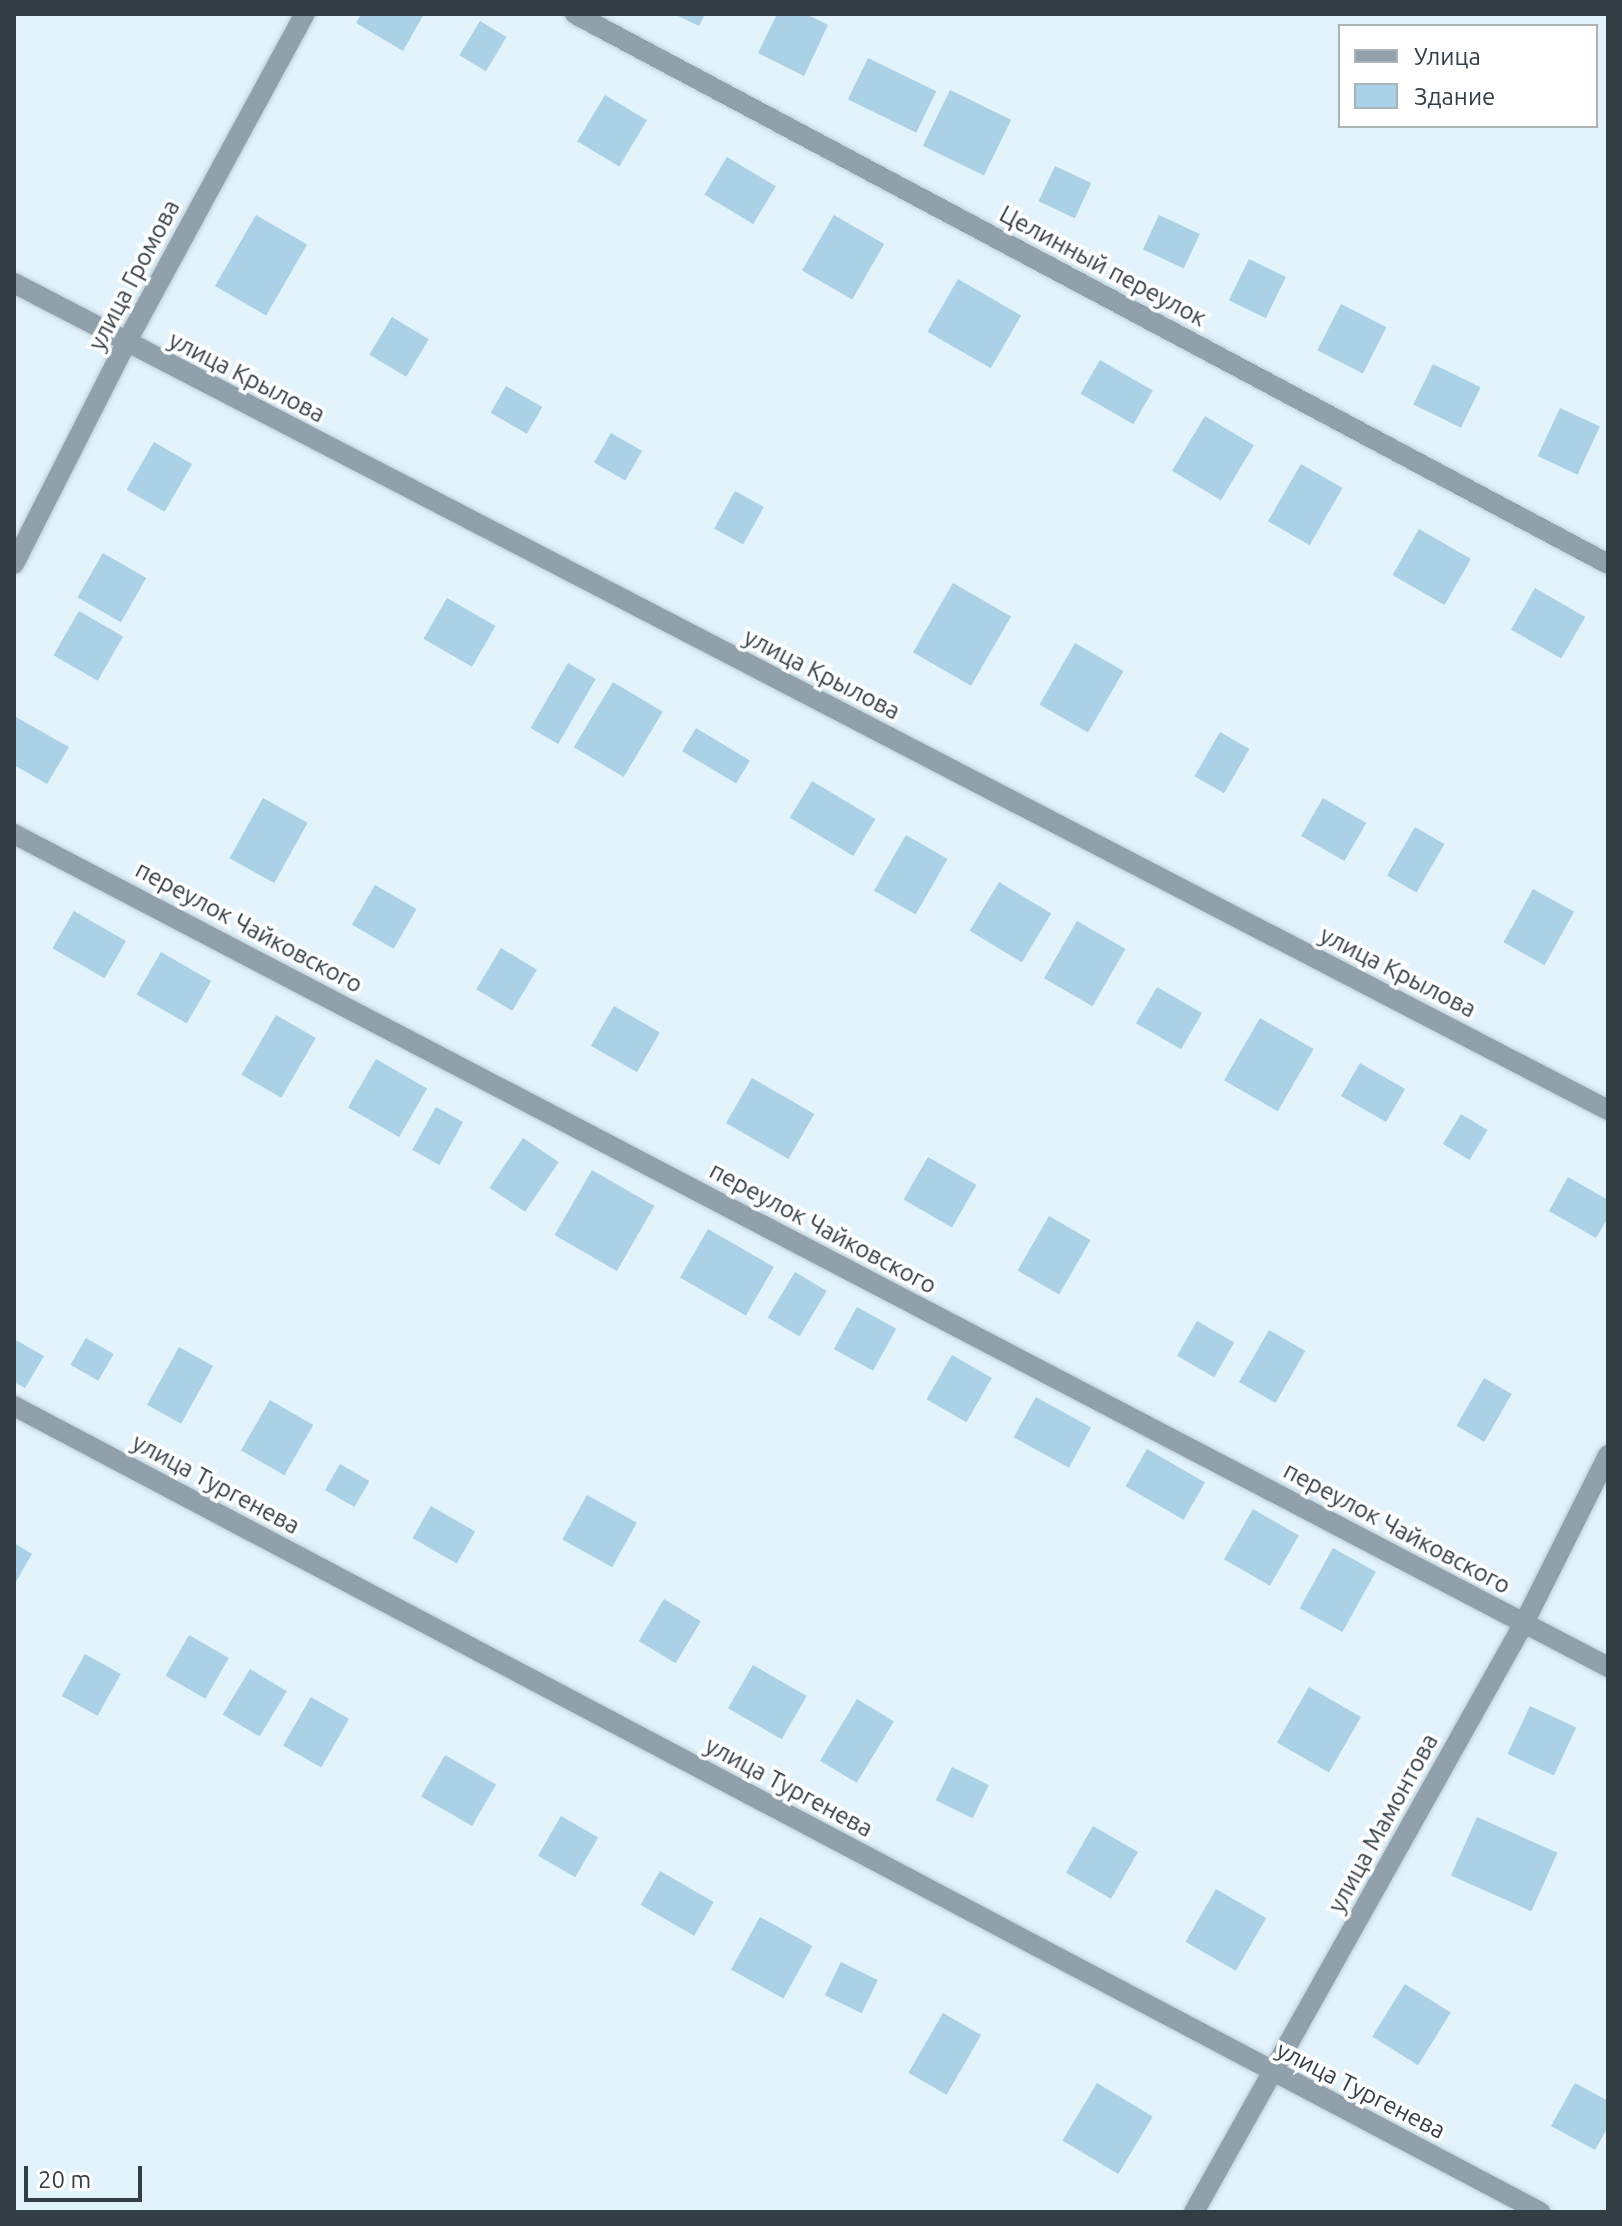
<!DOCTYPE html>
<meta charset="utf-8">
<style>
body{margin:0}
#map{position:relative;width:1622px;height:2226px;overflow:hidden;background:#e2f3fc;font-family:Ubuntu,sans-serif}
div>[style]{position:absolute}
.building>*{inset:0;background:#aad1e6;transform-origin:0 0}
.roads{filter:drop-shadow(0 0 2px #bfcfd7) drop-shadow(0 0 2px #bfcfd7)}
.minor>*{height:20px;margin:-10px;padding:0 10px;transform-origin:10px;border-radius:10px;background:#91a1ab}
.tertiary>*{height:20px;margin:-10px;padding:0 10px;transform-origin:10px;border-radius:10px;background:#91a1ab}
span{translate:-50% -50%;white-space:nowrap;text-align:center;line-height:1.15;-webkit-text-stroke:7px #fff;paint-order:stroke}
.street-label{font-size:24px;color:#333e44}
.frame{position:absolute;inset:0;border:16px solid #333e44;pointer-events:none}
.legend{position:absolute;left:1338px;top:24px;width:260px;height:104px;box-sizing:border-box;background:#fff;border:2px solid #adb2b4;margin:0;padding:10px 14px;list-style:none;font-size:24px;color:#333e44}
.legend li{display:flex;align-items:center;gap:16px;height:40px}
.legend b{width:40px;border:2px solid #adb2b4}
.scale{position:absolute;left:24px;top:2166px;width:118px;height:36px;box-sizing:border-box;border:4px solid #333e44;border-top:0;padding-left:10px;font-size:24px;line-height:28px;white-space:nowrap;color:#333e44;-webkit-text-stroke:6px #fff;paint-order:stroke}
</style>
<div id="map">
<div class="building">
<i style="clip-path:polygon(361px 14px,424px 14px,403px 51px,356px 23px)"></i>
<i style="clip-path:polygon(674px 14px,705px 14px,699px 26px)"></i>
<i style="clip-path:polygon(777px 14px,806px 14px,828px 25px,804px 76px,758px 53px)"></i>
<i style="left:480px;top:21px;width:31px;height:40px;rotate:31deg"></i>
<i style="left:868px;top:58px;width:76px;height:46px;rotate:26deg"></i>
<i style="left:950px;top:90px;width:68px;height:62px;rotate:26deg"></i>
<i style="left:605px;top:95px;width:49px;height:54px;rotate:31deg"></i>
<i style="left:727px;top:157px;width:57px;height:44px;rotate:31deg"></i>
<i style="left:1055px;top:166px;width:40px;height:39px;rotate:25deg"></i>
<i style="left:256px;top:215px;width:59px;height:82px;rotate:30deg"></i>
<i style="left:834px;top:215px;width:58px;height:64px;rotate:30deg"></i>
<i style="left:1159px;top:215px;width:45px;height:38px;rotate:25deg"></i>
<i style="left:1249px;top:259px;width:41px;height:46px;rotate:26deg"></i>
<i style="left:958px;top:279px;width:73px;height:61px;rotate:30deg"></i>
<i style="left:1341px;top:304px;width:51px;height:52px;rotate:27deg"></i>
<i style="left:392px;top:317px;width:43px;height:44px;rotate:31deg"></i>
<i style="left:1100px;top:360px;width:61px;height:39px;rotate:30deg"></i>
<i style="left:1433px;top:364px;width:53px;height:45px;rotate:26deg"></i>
<i style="left:506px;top:386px;width:42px;height:31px;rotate:30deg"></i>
<i style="left:1560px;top:408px;width:44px;height:53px;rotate:25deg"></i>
<i style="left:1205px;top:416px;width:57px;height:64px;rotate:31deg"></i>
<i style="left:611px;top:433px;width:36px;height:34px;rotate:30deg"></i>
<i style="left:154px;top:442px;width:44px;height:55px;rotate:30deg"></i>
<i style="left:1301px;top:464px;width:48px;height:66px;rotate:30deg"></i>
<i style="left:735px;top:491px;width:33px;height:43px;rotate:29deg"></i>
<i style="left:1419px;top:529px;width:60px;height:53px;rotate:30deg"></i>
<i style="left:103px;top:553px;width:50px;height:51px;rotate:30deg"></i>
<i style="left:953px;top:583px;width:67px;height:80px;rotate:30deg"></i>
<i style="left:1535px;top:588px;width:58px;height:48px;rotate:30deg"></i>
<i style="left:447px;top:598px;width:56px;height:47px;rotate:30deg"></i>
<i style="left:79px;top:611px;width:51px;height:51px;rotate:30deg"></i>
<i style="left:1075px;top:643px;width:56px;height:71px;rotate:30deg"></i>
<i style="left:568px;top:663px;width:32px;height:75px;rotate:30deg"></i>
<i style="left:613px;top:682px;width:58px;height:76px;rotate:31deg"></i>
<i style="clip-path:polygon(14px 716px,69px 747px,47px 784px,14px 765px)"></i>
<i style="left:696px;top:728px;width:63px;height:27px;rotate:31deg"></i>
<i style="left:1220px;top:732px;width:34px;height:51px;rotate:30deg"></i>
<i style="left:812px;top:781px;width:74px;height:43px;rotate:31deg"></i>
<i style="left:263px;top:798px;width:51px;height:69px;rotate:29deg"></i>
<i style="left:1323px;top:798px;width:50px;height:44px;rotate:30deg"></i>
<i style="left:1415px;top:827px;width:34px;height:56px;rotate:30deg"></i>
<i style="left:906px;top:835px;width:48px;height:64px;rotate:30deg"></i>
<i style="left:999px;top:882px;width:61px;height:57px;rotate:31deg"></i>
<i style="left:375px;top:885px;width:48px;height:46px;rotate:30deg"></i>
<i style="left:1533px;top:889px;width:47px;height:61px;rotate:29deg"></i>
<i style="left:74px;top:911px;width:60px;height:43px;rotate:30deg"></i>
<i style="left:1077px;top:921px;width:56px;height:66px;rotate:30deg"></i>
<i style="left:501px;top:948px;width:42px;height:48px;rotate:31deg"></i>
<i style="left:161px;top:952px;width:58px;height:49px;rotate:30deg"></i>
<i style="left:1157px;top:987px;width:52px;height:42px;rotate:30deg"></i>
<i style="left:614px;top:1006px;width:53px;height:46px;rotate:30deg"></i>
<i style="left:276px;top:1015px;width:46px;height:69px;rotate:30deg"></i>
<i style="left:1260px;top:1018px;width:62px;height:72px;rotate:30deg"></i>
<i style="left:376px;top:1059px;width:59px;height:56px;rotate:30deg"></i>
<i style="left:1360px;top:1063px;width:52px;height:38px;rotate:30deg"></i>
<i style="left:752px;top:1078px;width:72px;height:52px;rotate:30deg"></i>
<i style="left:436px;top:1107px;width:31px;height:49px;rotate:29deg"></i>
<i style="left:1461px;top:1114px;width:31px;height:35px;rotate:31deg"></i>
<i style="left:523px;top:1138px;width:43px;height:60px;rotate:34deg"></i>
<i style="left:928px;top:1157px;width:56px;height:49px;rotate:30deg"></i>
<i style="left:592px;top:1170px;width:72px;height:75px;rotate:30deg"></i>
<i style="clip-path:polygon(1568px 1177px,1608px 1200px,1608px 1218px,1596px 1238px,1549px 1211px)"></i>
<i style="left:1049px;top:1216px;width:48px;height:63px;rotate:30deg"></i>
<i style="left:708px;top:1229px;width:76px;height:56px;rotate:30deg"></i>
<i style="left:795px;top:1272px;width:37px;height:53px;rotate:31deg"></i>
<i style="left:857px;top:1307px;width:45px;height:48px;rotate:29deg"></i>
<i style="left:1197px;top:1321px;width:43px;height:40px;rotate:30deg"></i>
<i style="left:1269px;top:1330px;width:42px;height:60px;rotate:30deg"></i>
<i style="left:86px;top:1338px;width:32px;height:31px;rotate:30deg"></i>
<i style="clip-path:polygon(14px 1339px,44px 1356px,25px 1388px,14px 1382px)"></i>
<i style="left:179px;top:1347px;width:39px;height:66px;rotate:29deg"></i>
<i style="left:952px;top:1355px;width:46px;height:51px;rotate:30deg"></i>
<i style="left:1484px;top:1378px;width:32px;height:55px;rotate:30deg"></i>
<i style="left:1036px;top:1397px;width:63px;height:46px;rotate:29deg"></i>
<i style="left:270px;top:1400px;width:50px;height:58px;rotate:30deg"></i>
<i style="left:1147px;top:1449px;width:67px;height:43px;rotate:30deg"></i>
<i style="left:340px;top:1464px;width:34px;height:30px;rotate:30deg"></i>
<i style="left:587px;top:1495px;width:57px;height:51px;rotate:29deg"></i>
<i style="left:431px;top:1506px;width:51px;height:37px;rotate:30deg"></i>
<i style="left:1253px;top:1509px;width:53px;height:58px;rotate:30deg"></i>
<i style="clip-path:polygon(14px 1543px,32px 1554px,14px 1585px)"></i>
<i style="left:1333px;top:1548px;width:49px;height:69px;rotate:29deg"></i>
<i style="left:664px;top:1599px;width:43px;height:49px;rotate:31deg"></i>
<i style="left:189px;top:1635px;width:46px;height:47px;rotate:30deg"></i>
<i style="left:85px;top:1654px;width:41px;height:48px;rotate:29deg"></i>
<i style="left:753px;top:1665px;width:62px;height:50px;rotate:30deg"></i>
<i style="left:250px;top:1669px;width:43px;height:53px;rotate:31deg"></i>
<i style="left:1309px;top:1687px;width:60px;height:64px;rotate:30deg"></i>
<i style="left:311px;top:1697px;width:44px;height:56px;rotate:30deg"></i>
<i style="left:857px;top:1699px;width:43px;height:72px;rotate:31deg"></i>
<i style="left:1530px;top:1706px;width:51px;height:53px;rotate:25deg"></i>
<i style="left:445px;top:1755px;width:59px;height:48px;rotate:30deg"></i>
<i style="left:952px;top:1767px;width:41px;height:37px;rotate:26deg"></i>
<i style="left:561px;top:1816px;width:43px;height:46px;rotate:30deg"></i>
<i style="left:1477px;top:1817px;width:88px;height:64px;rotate:24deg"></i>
<i style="left:1093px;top:1826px;width:52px;height:54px;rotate:30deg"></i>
<i style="left:660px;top:1871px;width:62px;height:39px;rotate:30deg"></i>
<i style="left:1216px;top:1889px;width:58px;height:61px;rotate:30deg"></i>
<i style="left:760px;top:1917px;width:60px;height:60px;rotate:29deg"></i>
<i style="left:841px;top:1962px;width:41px;height:37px;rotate:26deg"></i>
<i style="left:1405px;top:1984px;width:54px;height:62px;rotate:32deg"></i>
<i style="left:943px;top:2013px;width:44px;height:69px;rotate:30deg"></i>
<i style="left:1097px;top:2083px;width:65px;height:67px;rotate:31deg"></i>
<i style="clip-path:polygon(1575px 2083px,1608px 2101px,1608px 2127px,1595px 2150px,1551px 2126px)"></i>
</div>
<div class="roads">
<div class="minor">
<i style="left:575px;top:14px;width:1170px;rotate:28.03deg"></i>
<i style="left:14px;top:564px;width:248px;rotate:-63.1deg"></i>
<i style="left:126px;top:343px;width:375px;rotate:-61.5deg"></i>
<i style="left:14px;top:834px;width:1799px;rotate:27.59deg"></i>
<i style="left:14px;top:1406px;width:1726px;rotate:27.84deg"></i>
<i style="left:1194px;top:2212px;width:675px;rotate:-60.74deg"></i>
<i style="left:1524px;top:1623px;width:188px;rotate:-63.4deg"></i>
</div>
<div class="tertiary">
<i style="left:14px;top:283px;width:1796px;rotate:27.42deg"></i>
</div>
</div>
<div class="street-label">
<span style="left:1103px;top:266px;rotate:28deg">Целинный переулок</span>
<span style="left:134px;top:275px;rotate:-62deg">улица Громова</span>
<span style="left:247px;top:377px;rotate:27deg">улица Крылова</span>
<span style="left:822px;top:674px;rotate:27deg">улица Крылова</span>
<span style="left:249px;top:927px;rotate:28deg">переулок Чайковского</span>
<span style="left:1398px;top:972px;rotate:27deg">улица Крылова</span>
<span style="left:823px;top:1228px;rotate:28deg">переулок Чайковского</span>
<span style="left:216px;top:1484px;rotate:28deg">улица Тургенева</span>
<span style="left:1397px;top:1528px;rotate:28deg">переулок Чайковского</span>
<span style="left:789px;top:1787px;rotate:28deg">улица Тургенева</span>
<span style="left:1383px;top:1823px;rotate:-61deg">улица Мамонтова</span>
<span style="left:1361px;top:2090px;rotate:27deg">улица Тургенева</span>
</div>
<div class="frame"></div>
<ul class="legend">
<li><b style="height:10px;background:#91a1ab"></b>Улица</li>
<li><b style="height:22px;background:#aad1e6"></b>Здание</li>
</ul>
<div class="scale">20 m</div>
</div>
